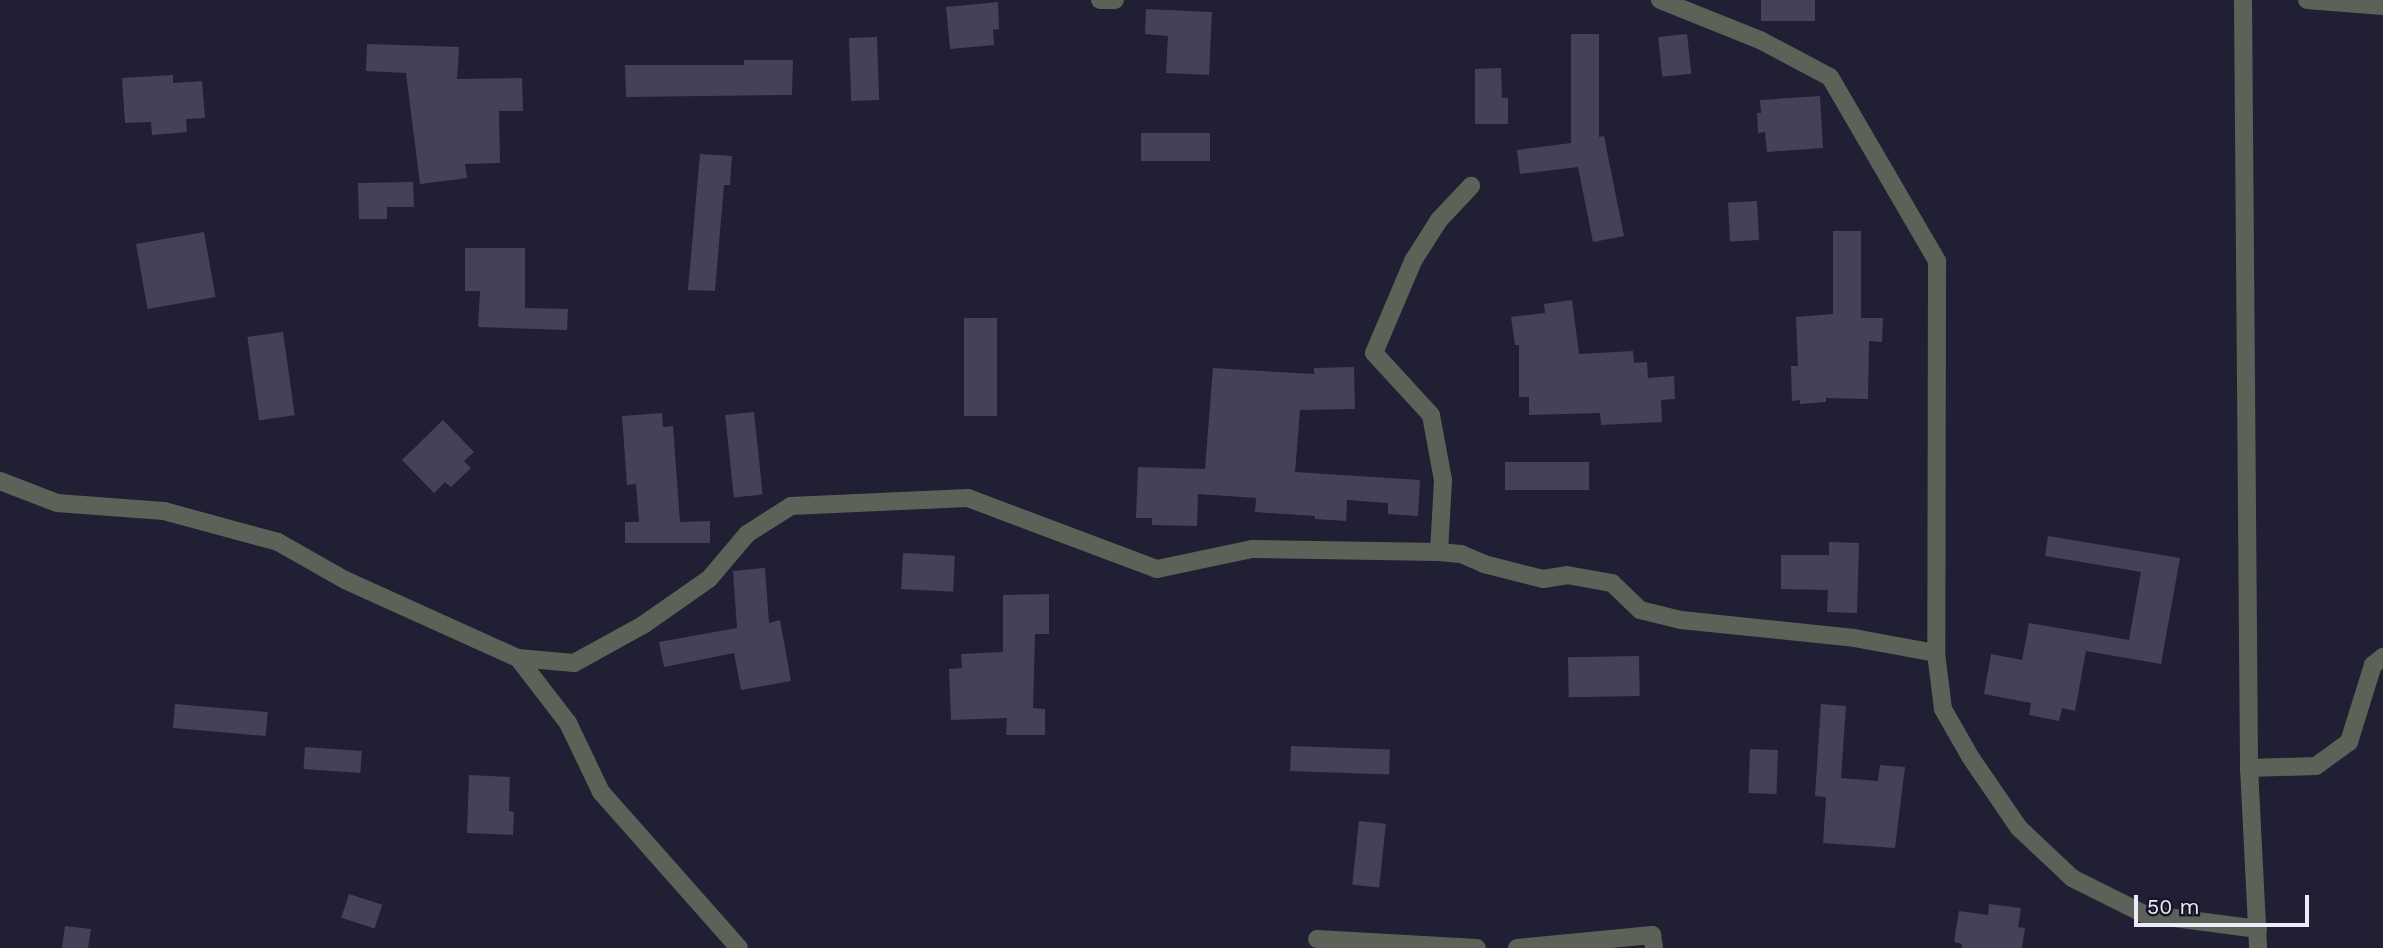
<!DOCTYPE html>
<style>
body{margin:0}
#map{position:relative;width:2383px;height:948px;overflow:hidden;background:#211f33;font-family:"Work Sans",sans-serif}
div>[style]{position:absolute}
.building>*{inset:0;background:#444259;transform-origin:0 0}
.minor>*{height:18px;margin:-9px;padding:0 9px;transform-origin:9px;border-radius:9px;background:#5c6258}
.tertiary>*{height:18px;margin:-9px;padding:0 9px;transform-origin:9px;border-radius:9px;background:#5c6258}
span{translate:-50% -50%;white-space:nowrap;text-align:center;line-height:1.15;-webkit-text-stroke:6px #181529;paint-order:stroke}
.scale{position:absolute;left:2134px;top:895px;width:175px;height:32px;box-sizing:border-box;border:4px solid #edebfa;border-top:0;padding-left:9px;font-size:21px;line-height:24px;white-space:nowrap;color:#edebfa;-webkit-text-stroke:5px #181529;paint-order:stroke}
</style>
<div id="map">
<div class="building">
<i style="left:1761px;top:0;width:54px;height:21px"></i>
<i style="clip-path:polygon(998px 2px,999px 29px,993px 30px,994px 45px,950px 49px,946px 7px)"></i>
<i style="clip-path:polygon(1146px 9px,1212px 12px,1209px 75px,1166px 73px,1168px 36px,1145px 34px)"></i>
<i style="clip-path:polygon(1571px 34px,1599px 34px,1599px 137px,1604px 136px,1624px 236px,1593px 242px,1578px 167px,1520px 174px,1517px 150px,1571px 143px)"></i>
<i style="left:1687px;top:34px;width:40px;height:29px;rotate:84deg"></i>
<i style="left:877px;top:37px;width:63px;height:28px;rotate:88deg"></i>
<i style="clip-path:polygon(367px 44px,459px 47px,457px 79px,522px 78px,523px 111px,499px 111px,500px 163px,465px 164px,467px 178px,420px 184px,406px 73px,366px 71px)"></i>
<i style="clip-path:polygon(744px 60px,793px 60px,792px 95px,626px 97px,625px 65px,744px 65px)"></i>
<i style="clip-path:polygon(1501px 68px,1502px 98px,1508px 98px,1508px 124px,1475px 124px,1475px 69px)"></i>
<i style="clip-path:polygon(173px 75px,173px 83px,202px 81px,205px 118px,186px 119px,187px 132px,152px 135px,151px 122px,125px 123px,122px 78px)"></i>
<i style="clip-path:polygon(1820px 96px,1823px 148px,1767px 152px,1765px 132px,1758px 133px,1757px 113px,1761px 113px,1760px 100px)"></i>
<i style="left:1210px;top:133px;width:28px;height:69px;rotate:90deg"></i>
<i style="clip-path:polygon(700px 154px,732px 156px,730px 185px,724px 185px,715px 291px,688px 290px)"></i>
<i style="clip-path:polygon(413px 182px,414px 207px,387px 207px,387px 219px,359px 219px,358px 183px)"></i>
<i style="left:1757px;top:201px;width:39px;height:29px;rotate:87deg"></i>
<i style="clip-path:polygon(1833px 231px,1861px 231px,1861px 318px,1883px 318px,1882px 342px,1869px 341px,1868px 399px,1826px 398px,1826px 402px,1800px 404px,1800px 400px,1792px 401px,1791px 366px,1798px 366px,1796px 317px,1833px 314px)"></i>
<i style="left:204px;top:232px;width:66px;height:69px;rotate:80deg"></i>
<i style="clip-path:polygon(465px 248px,525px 248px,525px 308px,568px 309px,567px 330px,478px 327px,480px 291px,465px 291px)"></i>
<i style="clip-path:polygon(1572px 300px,1579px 354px,1633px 351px,1634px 363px,1647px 362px,1648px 378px,1674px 376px,1675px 399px,1661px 400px,1662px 422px,1601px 425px,1600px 413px,1529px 415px,1529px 397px,1519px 397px,1519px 345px,1515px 345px,1511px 317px,1545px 313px,1544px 304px)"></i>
<i style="left:964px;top:318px;width:33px;height:98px"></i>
<i style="left:283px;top:332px;width:84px;height:36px;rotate:82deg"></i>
<i style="clip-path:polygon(1354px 367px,1355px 409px,1300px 410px,1295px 472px,1420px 480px,1418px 516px,1388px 514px,1388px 503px,1347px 500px,1346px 521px,1315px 519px,1315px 516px,1255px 512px,1256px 498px,1198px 494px,1197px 526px,1152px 525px,1152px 518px,1136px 518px,1138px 467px,1205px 469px,1213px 368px,1314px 374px,1314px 368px)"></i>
<i style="left:754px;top:412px;width:83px;height:29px;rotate:84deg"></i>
<i style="clip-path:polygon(662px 413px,663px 427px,673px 426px,680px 522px,710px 521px,710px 543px,625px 543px,625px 522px,639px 522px,636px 484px,627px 485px,622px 416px)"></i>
<i style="clip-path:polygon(443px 420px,474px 452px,464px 461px,471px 468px,451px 487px,445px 482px,434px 493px,402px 460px)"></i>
<i style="left:1589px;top:462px;width:28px;height:84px;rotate:90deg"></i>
<i style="clip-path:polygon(2048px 536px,2180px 558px,2161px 664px,2086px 651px,2075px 711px,2062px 708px,2059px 721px,2029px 715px,2031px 703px,1984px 694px,1991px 654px,2022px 660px,2029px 623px,2129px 640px,2141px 572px,2045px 556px)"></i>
<i style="clip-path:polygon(1829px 542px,1859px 543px,1857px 613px,1827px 612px,1828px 590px,1781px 589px,1781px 555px,1829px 555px)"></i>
<i style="left:903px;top:553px;width:52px;height:36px;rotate:3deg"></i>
<i style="clip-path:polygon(765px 568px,769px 623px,780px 620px,791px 681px,741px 690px,734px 653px,664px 667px,659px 642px,737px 628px,733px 571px)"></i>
<i style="clip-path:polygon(1049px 594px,1049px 634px,1035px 634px,1033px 708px,1045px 709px,1045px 735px,1006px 735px,1007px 718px,951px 720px,949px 669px,962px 668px,961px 654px,1003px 652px,1003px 595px)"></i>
<i style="left:1639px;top:656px;width:40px;height:71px;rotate:89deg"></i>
<i style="left:175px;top:704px;width:93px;height:24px;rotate:5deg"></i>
<i style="clip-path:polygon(1821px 704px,1846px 706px,1841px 778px,1878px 781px,1880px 765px,1905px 767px,1895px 848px,1823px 843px,1826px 797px,1815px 796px)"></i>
<i style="left:1291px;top:746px;width:99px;height:25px;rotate:2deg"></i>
<i style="left:305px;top:747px;width:57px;height:22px;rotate:4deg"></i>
<i style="left:1750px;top:749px;width:28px;height:44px;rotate:2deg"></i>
<i style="clip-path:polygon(469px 775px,510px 777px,509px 811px,514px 812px,513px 835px,467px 833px)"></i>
<i style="left:1359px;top:821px;width:27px;height:64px;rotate:6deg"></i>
<i style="left:349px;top:894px;width:35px;height:25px;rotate:18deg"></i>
<i style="clip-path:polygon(1989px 904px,2021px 908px,2018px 927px,2025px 928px,2022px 948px,1962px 948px,1962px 944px,1954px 942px,1959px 911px,1988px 915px)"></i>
<i style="clip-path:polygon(65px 926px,91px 929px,88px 948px,62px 948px)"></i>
</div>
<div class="minor">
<i style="left:1100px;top:0;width:15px"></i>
<i style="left:1660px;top:0;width:108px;rotate:21.8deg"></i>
<i style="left:1760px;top:40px;width:79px;rotate:27.9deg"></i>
<i style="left:1830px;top:77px;width:213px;rotate:59.8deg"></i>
<i style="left:1937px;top:261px;width:392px;rotate:90.1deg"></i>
<i style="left:2307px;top:0;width:76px;rotate:4.5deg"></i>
<i style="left:0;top:481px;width:61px;rotate:21.1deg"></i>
<i style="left:57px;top:503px;width:107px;rotate:4.3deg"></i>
<i style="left:164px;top:511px;width:118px;rotate:15.2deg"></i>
<i style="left:278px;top:542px;width:77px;rotate:29.6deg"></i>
<i style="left:345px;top:580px;width:190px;rotate:24.3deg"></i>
<i style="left:518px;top:658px;width:56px;rotate:5.1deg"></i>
<i style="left:574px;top:663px;width:79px;rotate:-28.8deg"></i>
<i style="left:643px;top:625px;width:80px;rotate:-34.9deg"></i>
<i style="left:709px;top:579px;width:59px;rotate:-49.8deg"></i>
<i style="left:747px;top:534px;width:52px;rotate:-32.5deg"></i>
<i style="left:791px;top:506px;width:177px;rotate:-2.6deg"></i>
<i style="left:968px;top:498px;width:202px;rotate:20.6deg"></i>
<i style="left:1157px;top:569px;width:97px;rotate:-11.9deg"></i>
<i style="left:1252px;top:549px;width:187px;rotate:0.9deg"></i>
<i style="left:1439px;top:552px;width:22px;rotate:5deg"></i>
<i style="left:1461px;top:554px;width:25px;rotate:23deg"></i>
<i style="left:1484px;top:564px;width:61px;rotate:14.3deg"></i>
<i style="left:1543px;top:579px;width:24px;rotate:-9deg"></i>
<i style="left:1567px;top:575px;width:46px;rotate:10.1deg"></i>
<i style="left:1612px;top:583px;width:39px;rotate:44deg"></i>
<i style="left:1640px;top:610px;width:42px;rotate:13.7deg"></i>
<i style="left:1681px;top:620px;width:174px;rotate:5.9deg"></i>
<i style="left:1854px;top:638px;width:83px;rotate:10.4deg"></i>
<i style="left:1936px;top:653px;width:56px;rotate:82.9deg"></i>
<i style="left:1943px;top:709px;width:56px;rotate:60.3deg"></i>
<i style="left:1971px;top:758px;width:85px;rotate:55.6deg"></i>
<i style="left:2019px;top:828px;width:73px;rotate:43.3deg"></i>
<i style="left:2072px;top:878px;width:80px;rotate:26.6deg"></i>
<i style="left:2144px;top:914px;width:115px;rotate:7.5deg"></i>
<i style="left:1439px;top:552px;width:72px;rotate:-86.8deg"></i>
<i style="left:1443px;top:480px;width:66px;rotate:-100.5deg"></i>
<i style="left:1431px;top:415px;width:84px;rotate:-132.6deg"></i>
<i style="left:1374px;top:353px;width:100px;rotate:-67deg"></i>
<i style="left:1413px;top:261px;width:49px;rotate:-57.6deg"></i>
<i style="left:1439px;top:220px;width:47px;rotate:-46.7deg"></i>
<i style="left:518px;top:658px;width:82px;rotate:52.4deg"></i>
<i style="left:568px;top:723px;width:76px;rotate:64.4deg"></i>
<i style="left:601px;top:792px;width:208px;rotate:48.5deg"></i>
<i style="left:2249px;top:768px;width:67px;rotate:-1.7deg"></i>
<i style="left:2316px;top:766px;width:41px;rotate:-36deg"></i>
<i style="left:2349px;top:742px;width:81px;rotate:-72.7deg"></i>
<i style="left:2373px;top:665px;width:13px;rotate:-39deg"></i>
<i style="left:1317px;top:939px;width:160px;rotate:3.2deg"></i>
<i style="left:1517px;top:948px;width:136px;rotate:-5.5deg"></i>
<i style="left:1652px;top:935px;width:13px;rotate:81deg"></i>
</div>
<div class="tertiary">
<i style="left:2243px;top:0;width:768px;rotate:89.55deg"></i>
<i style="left:2249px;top:768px;width:180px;rotate:87.1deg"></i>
</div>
<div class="scale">50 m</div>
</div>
